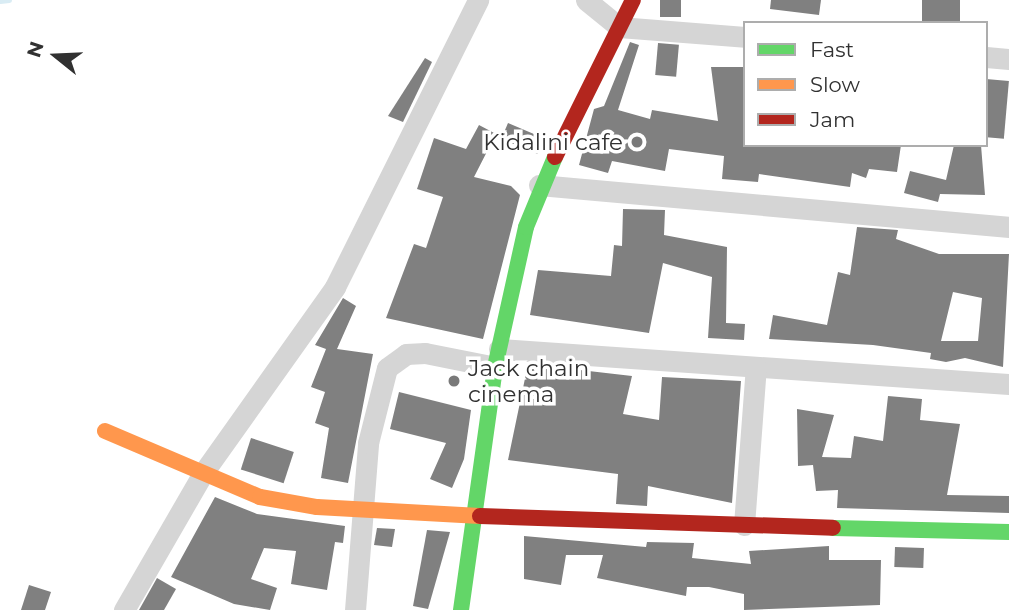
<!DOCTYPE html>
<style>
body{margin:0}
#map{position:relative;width:1009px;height:610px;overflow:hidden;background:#fff;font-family:Montserrat,sans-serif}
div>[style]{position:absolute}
.stream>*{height:5px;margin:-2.5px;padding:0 2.5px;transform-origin:2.5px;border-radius:2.5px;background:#d9ecf4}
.building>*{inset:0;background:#808080;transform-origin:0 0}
.street>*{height:21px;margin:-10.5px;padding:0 10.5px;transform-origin:10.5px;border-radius:10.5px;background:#d5d5d5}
.fast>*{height:16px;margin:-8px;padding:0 8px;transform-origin:8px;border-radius:8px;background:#63d668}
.slow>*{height:16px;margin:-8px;padding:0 8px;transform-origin:8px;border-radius:8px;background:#ff974d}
.jam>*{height:16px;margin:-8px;padding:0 8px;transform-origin:8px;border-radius:8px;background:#b3261e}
.dots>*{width:19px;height:19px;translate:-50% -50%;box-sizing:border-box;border:4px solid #fff;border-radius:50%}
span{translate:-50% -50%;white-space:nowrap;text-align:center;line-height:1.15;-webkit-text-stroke:7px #fff;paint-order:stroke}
.poi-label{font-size:23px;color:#313131}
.right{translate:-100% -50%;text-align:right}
.left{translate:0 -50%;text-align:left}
.legend{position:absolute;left:743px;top:21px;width:245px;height:126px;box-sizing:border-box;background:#fff;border:2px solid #adadad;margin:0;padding:9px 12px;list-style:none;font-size:21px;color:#313131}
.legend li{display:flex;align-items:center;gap:14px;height:35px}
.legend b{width:35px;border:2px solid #adadad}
.north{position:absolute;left:21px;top:21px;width:70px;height:70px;-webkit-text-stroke:5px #fff;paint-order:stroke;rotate:288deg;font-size:19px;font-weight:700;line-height:28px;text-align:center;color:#313131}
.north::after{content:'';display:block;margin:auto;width:24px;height:32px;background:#313131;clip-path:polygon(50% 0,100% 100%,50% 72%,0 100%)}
</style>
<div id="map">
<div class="stream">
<i style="left:0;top:1px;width:9px;rotate:-6deg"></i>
</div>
<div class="building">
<i style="left:660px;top:0;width:21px;height:17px"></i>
<i style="clip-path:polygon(771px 0,821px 0,819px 15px,770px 9px)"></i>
<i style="left:922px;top:0;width:38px;height:23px"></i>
<i style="clip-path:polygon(630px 42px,639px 45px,618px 110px,650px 119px,652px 110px,718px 121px,711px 67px,745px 67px,745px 145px,901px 145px,897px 172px,869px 169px,866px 178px,852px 173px,850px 187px,759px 174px,758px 182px,722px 179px,724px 156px,669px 149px,665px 171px,612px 161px,608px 173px,579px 165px,594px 109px,604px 106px)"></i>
<i style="left:658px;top:43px;width:21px;height:32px;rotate:5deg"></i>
<i style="clip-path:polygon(425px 58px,432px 62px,403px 122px,388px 116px)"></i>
<i style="left:986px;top:79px;width:23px;height:58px;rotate:5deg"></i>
<i style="left:508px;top:123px;width:39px;height:17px;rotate:23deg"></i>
<i style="clip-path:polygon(479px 125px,496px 134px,474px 177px,511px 186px,520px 195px,483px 339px,386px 318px,414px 244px,426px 248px,443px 197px,417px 189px,434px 138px,466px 149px)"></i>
<i style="clip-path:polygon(954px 145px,981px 145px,985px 195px,940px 194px,938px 202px,904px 193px,910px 171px,946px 180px)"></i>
<i style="clip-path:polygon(623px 209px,665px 210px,664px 235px,727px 247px,726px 323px,745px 324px,744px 340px,708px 338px,712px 277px,663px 263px,649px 333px,530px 315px,538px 270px,611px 276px,614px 245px,622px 246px)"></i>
<i style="clip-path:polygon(evenodd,857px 227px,898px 230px,896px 239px,939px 254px,1009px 254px,1003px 367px,965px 358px,946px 362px,930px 359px,931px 353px,873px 345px,769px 339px,773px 315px,827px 325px,838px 272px,850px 275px,857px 227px,953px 292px,982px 298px,978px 341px,941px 341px,953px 292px)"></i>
<i style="clip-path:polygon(343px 298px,356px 306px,337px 349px,373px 354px,348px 483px,321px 478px,329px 428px,315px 423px,325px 392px,311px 387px,326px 349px,315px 345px)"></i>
<i style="clip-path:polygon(528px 364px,632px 376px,623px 414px,659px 420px,662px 377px,741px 381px,732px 503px,648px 486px,647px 506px,616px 504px,618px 474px,508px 460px)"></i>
<i style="clip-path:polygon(399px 392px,471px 410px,464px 459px,452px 488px,430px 479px,446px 443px,390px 429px)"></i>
<i style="clip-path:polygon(888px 396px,922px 399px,920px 420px,960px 424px,947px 495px,1009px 496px,1009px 513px,837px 508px,838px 490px,816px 491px,813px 465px,798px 466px,797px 409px,834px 415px,822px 457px,851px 458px,854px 436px,883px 441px)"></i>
<i style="left:251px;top:438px;width:45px;height:33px;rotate:18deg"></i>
<i style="clip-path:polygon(215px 497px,257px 514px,345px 526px,343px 543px,335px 542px,327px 590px,291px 584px,296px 551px,264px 548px,251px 579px,277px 588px,270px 610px,234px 604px,171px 577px)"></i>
<i style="clip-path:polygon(377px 528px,395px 529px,392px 547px,374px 545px)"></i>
<i style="clip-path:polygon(427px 530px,450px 532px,428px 609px,413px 606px)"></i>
<i style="clip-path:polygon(524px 536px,646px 547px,647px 542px,694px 543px,692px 558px,751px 564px,749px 551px,829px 546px,829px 560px,881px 560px,880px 605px,744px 610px,744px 594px,709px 587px,687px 587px,686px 596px,597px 578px,603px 555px,566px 555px,561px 585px,524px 579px)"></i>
<i style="left:895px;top:547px;width:29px;height:20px;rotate:2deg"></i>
<i style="clip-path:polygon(157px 578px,176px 589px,164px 610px,139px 610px)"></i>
<i style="clip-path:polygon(29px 585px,51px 592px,45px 610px,21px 610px)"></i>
</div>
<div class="street">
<i style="left:586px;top:0;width:43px;rotate:39.3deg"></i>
<i style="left:619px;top:27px;width:126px;rotate:4.5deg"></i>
<i style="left:986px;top:57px;width:23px;rotate:5deg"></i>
<i style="left:539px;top:185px;width:472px;rotate:5.1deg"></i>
<i style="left:499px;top:349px;width:511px;rotate:3.93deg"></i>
<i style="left:744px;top:525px;width:158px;rotate:-85.7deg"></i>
<i style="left:124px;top:610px;width:158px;rotate:-60deg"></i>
<i style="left:203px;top:473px;width:228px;rotate:-54.6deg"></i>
<i style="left:335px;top:287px;width:321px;rotate:-63.5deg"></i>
<i style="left:355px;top:610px;width:168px;rotate:-85.5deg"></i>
<i style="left:368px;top:443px;width:77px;rotate:-75.8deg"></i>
<i style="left:387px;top:368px;width:24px;rotate:-36deg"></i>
<i style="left:406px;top:354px;width:19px;rotate:-3deg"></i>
<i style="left:425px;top:353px;width:71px;rotate:11.3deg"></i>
</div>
<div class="fast">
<i style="left:833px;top:528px;width:176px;rotate:1.3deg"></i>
<i style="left:461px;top:610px;width:245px;rotate:-82deg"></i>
<i style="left:495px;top:367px;width:143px;rotate:-77.5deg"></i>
<i style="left:526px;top:227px;width:76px;rotate:-67.5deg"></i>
</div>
<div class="slow">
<i style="left:105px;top:431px;width:168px;rotate:23.1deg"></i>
<i style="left:260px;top:497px;width:58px;rotate:10deg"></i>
<i style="left:317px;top:507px;width:163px;rotate:3.2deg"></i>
</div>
<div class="jam">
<i style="left:555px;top:157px;width:175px;rotate:-63.6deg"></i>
<i style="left:480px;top:516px;width:353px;rotate:1.9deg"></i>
</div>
<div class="dots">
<i style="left:637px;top:142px;background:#797979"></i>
<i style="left:454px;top:381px;background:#797979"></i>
</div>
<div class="poi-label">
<span class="right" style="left:623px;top:142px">Kidalini cafe</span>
<span class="left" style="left:468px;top:381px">Jack chain<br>cinema</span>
</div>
<ul class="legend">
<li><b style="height:9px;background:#63d668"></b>Fast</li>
<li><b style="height:9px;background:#ff974d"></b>Slow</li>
<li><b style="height:9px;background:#b3261e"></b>Jam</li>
</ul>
<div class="north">N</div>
</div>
